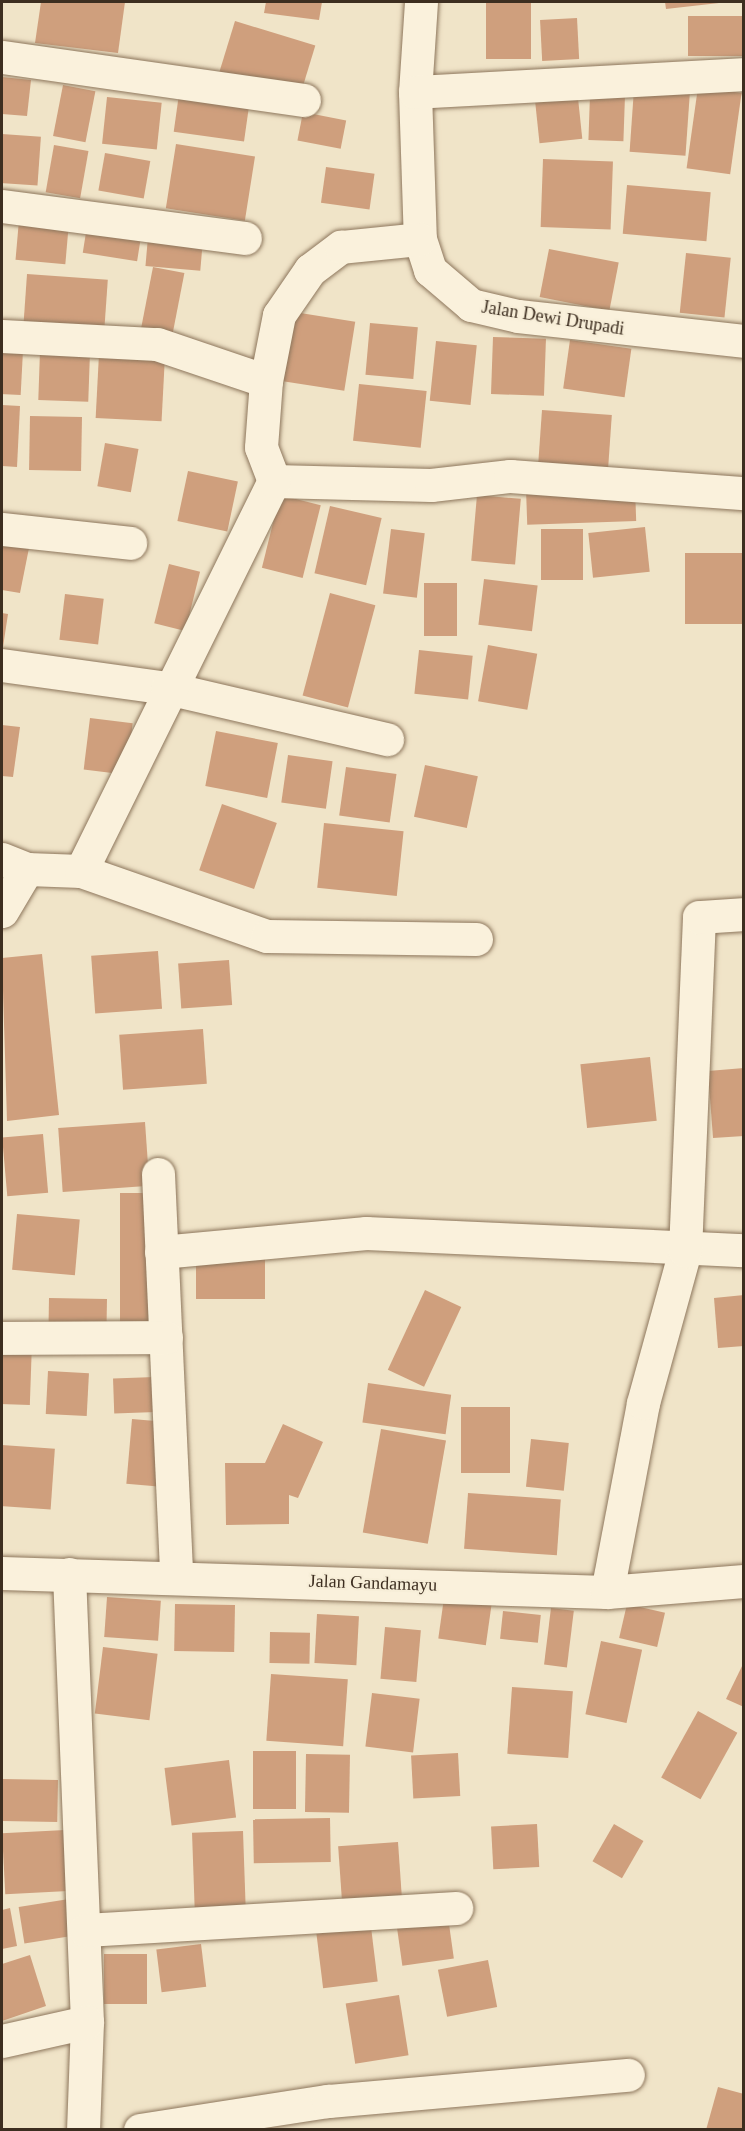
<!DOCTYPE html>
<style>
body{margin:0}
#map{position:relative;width:745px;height:2131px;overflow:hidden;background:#f0e4c8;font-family:"Times New Roman",serif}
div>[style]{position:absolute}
.building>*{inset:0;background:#cf9f7d;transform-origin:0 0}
.roads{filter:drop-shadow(0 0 2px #8d765c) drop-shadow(0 0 2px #8d765c)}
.street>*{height:33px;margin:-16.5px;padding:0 16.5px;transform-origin:16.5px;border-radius:16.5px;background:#faf1dc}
span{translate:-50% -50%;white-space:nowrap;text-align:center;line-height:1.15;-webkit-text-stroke:4.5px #f7eed8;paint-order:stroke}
.street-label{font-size:18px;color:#3d2e20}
.frame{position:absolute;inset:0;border:3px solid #3d2e20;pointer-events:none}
</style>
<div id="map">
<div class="building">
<i style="clip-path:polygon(41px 2px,125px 2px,118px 53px,35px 43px)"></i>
<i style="clip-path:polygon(266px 2px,322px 2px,319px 20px,264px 13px)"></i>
<i style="left:486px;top:2px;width:45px;height:57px"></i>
<i style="clip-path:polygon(665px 2px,719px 2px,719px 3px,666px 9px)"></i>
<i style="left:744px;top:16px;width:40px;height:56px;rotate:90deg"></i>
<i style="left:577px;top:18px;width:41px;height:37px;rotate:87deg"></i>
<i style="left:235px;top:21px;width:84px;height:55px;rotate:17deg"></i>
<i style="clip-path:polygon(2px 77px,31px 80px,27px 116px,2px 114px)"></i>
<i style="left:63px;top:85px;width:33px;height:52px;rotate:11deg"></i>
<i style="left:698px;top:87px;width:44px;height:82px;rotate:8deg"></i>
<i style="left:634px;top:89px;width:56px;height:63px;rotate:4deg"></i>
<i style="left:179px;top:94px;width:71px;height:38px;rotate:8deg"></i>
<i style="left:590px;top:95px;width:35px;height:45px;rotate:2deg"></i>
<i style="left:107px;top:97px;width:55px;height:47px;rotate:6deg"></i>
<i style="left:578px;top:98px;width:41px;height:43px;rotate:84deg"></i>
<i style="left:303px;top:112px;width:44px;height:29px;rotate:11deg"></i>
<i style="left:2px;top:134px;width:39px;height:49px;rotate:4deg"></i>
<i style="left:176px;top:144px;width:80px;height:65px;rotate:9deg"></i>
<i style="left:54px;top:145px;width:35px;height:48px;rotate:10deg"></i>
<i style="left:105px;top:153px;width:46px;height:38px;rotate:10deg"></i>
<i style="left:543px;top:159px;width:70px;height:68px;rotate:2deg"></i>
<i style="left:326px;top:167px;width:49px;height:36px;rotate:8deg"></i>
<i style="left:627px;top:185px;width:84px;height:49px;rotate:5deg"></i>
<i style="left:19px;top:220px;width:50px;height:40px;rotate:5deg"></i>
<i style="left:87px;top:226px;width:55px;height:27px;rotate:9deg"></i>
<i style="left:148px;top:237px;width:55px;height:29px;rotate:5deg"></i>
<i style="left:549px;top:249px;width:71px;height:49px;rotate:11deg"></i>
<i style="left:686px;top:253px;width:45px;height:60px;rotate:6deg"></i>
<i style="left:153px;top:267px;width:32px;height:69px;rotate:11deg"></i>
<i style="left:27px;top:274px;width:81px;height:51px;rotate:4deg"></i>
<i style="left:294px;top:312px;width:62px;height:70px;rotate:9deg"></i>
<i style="left:370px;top:323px;width:48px;height:52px;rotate:5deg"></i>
<i style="left:493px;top:337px;width:53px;height:57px;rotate:2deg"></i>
<i style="left:570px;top:340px;width:62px;height:49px;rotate:8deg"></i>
<i style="left:436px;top:341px;width:41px;height:60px;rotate:6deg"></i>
<i style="left:2px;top:350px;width:21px;height:44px;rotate:3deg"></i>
<i style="left:40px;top:351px;width:50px;height:49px;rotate:2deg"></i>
<i style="left:99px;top:354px;width:66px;height:64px;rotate:3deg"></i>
<i style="left:359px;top:384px;width:68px;height:57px;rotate:6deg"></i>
<i style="clip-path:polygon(2px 405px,20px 406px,17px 467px,2px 466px)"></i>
<i style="left:542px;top:410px;width:70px;height:54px;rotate:4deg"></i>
<i style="left:30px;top:416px;width:52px;height:54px;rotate:1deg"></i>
<i style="left:105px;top:443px;width:34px;height:44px;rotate:10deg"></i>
<i style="left:188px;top:471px;width:51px;height:51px;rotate:12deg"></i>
<i style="left:635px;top:487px;width:34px;height:109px;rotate:88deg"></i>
<i style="left:280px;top:495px;width:42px;height:75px;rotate:14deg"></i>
<i style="left:477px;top:495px;width:44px;height:66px;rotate:5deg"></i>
<i style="left:330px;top:506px;width:53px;height:69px;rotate:13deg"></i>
<i style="left:645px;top:527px;width:45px;height:57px;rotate:84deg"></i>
<i style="left:391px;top:529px;width:34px;height:65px;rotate:7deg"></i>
<i style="left:541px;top:529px;width:42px;height:51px"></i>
<i style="clip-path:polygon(2px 543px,29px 548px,20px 593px,2px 590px)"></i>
<i style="left:744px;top:553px;width:71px;height:59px;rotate:90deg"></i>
<i style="left:169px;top:564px;width:32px;height:61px;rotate:14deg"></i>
<i style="left:484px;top:579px;width:54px;height:46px;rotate:7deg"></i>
<i style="left:424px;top:583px;width:33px;height:53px"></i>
<i style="left:330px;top:593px;width:47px;height:106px;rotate:15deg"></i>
<i style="left:65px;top:594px;width:39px;height:46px;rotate:7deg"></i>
<i style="clip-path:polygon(2px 613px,8px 614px,3px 647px,2px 647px)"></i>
<i style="left:488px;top:645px;width:50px;height:57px;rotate:10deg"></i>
<i style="left:419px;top:650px;width:54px;height:44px;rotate:6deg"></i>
<i style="left:90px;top:718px;width:43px;height:52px;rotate:7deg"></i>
<i style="clip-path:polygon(2px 725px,20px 727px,13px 777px,2px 776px)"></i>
<i style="left:216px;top:731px;width:63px;height:56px;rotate:11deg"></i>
<i style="left:288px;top:755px;width:45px;height:48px;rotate:8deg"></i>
<i style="left:425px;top:765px;width:54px;height:53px;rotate:12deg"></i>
<i style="left:346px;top:767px;width:51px;height:49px;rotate:8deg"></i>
<i style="left:222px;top:804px;width:58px;height:70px;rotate:19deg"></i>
<i style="left:324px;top:823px;width:80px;height:65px;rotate:6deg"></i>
<i style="left:158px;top:951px;width:58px;height:67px;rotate:86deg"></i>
<i style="clip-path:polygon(42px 954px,59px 1115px,7px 1121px,2px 958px)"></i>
<i style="left:229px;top:960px;width:45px;height:51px;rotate:86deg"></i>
<i style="left:203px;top:1029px;width:55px;height:84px;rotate:86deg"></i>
<i style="left:650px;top:1057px;width:64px;height:70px;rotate:84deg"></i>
<i style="clip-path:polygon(744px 1068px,744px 1136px,713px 1138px,708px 1071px)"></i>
<i style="left:145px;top:1122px;width:64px;height:87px;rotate:86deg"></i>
<i style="left:43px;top:1134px;width:59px;height:41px;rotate:85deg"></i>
<i style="left:156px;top:1193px;width:137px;height:36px;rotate:90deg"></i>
<i style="left:17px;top:1214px;width:63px;height:56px;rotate:5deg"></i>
<i style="left:265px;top:1252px;width:47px;height:69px;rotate:90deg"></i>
<i style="left:425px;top:1290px;width:40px;height:88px;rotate:25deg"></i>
<i style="clip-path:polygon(744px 1295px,744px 1346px,718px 1348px,714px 1298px)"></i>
<i style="left:49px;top:1298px;width:58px;height:33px;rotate:1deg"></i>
<i style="left:2px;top:1342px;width:30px;height:62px;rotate:2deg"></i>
<i style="left:48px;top:1371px;width:41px;height:43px;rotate:3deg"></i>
<i style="left:155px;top:1377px;width:35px;height:42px;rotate:88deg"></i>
<i style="left:368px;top:1383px;width:84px;height:40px;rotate:8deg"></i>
<i style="left:510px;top:1407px;width:66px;height:49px;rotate:90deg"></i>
<i style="left:132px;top:1419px;width:35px;height:65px;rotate:5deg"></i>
<i style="clip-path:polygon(283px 1424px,323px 1442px,298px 1498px,289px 1495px,289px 1524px,226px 1525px,225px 1463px,265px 1463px)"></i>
<i style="left:381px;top:1429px;width:66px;height:105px;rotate:10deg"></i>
<i style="left:531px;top:1439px;width:38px;height:48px;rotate:6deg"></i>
<i style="left:2px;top:1445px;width:53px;height:61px;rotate:4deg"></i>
<i style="left:468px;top:1493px;width:93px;height:56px;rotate:4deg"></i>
<i style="left:107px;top:1597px;width:54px;height:40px;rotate:4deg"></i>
<i style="left:444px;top:1598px;width:48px;height:41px;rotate:8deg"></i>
<i style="left:175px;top:1604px;width:60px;height:47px;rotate:1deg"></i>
<i style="left:627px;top:1604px;width:39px;height:35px;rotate:13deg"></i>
<i style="left:551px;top:1608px;width:23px;height:57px;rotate:7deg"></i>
<i style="left:503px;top:1611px;width:38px;height:28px;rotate:6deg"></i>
<i style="left:317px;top:1614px;width:42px;height:49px;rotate:3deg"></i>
<i style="left:385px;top:1627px;width:36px;height:52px;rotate:5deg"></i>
<i style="left:270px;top:1632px;width:40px;height:31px;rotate:1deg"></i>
<i style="left:601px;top:1641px;width:42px;height:75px;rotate:12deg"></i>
<i style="left:103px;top:1647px;width:55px;height:67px;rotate:7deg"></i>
<i style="clip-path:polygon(744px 1662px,744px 1707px,726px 1699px)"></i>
<i style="left:271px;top:1674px;width:77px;height:67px;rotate:4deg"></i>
<i style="left:512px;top:1687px;width:61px;height:67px;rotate:4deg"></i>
<i style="left:372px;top:1693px;width:48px;height:54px;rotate:7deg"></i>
<i style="left:698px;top:1711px;width:45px;height:76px;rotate:29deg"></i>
<i style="left:253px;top:1751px;width:43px;height:58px"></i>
<i style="left:458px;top:1753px;width:43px;height:47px;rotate:87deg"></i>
<i style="left:306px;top:1754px;width:44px;height:58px;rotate:1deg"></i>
<i style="left:229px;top:1760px;width:58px;height:65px;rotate:83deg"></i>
<i style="left:3px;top:1779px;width:55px;height:42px;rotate:1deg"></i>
<i style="left:330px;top:1818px;width:44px;height:77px;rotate:89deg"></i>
<i style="left:537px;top:1824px;width:43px;height:46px;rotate:87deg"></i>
<i style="left:614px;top:1824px;width:34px;height:43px;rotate:30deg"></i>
<i style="left:65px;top:1830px;width:61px;height:63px;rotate:87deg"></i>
<i style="left:243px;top:1831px;width:75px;height:51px;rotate:88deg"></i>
<i style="left:398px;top:1842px;width:58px;height:60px;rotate:86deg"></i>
<i style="left:69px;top:1899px;width:37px;height:51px;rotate:81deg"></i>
<i style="clip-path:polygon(10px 1908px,17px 1946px,2px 1949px,2px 1910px)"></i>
<i style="left:448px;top:1917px;width:42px;height:52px;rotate:82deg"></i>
<i style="left:371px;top:1927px;width:55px;height:55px;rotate:83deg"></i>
<i style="left:201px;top:1944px;width:43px;height:45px;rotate:83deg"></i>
<i style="left:104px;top:1954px;width:43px;height:50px"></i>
<i style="clip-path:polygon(30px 1955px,46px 2006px,2px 2021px,2px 1964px)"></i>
<i style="left:488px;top:1960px;width:48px;height:51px;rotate:79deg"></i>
<i style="left:399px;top:1995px;width:61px;height:54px;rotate:81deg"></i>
<i style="clip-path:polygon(718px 2087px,744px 2094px,744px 2130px,706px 2130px)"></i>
</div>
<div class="roads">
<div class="street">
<i style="left:421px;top:2px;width:90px;rotate:93.8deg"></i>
<i style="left:415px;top:92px;width:147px;rotate:88.1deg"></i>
<i style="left:420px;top:239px;width:33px;rotate:72deg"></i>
<i style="left:430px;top:270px;width:54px;rotate:40.5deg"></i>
<i style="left:471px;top:305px;width:48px;rotate:13.2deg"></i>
<i style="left:518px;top:316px;width:227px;rotate:6.3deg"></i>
<i style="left:2px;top:57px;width:305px;rotate:8.1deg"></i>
<i style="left:415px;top:92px;width:329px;rotate:-3.1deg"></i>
<i style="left:2px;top:206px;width:245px;rotate:7.5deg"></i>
<i style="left:2px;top:336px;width:155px;rotate:3deg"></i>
<i style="left:157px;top:344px;width:115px;rotate:18.7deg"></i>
<i style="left:274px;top:481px;width:157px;rotate:1.5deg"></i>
<i style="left:431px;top:485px;width:80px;rotate:-6.5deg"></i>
<i style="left:510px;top:476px;width:235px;rotate:4.2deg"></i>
<i style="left:2px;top:529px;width:129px;rotate:6.2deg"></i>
<i style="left:2px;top:665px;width:167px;rotate:7.9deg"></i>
<i style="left:167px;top:688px;width:226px;rotate:13.1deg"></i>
<i style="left:2px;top:859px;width:27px;rotate:22deg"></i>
<i style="left:27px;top:869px;width:54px;rotate:2.1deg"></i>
<i style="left:81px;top:871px;width:197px;rotate:19.3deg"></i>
<i style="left:267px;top:936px;width:209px;rotate:0.8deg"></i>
<i style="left:81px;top:871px;width:435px;rotate:-63.7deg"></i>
<i style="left:274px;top:481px;width:36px;rotate:-111deg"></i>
<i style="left:261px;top:447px;width:66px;rotate:-85.7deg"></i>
<i style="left:266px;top:381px;width:67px;rotate:-78.9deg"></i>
<i style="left:279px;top:315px;width:55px;rotate:-55.4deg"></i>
<i style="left:310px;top:270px;width:39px;rotate:-37deg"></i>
<i style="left:341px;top:247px;width:79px;rotate:-5.8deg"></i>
<i style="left:2px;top:911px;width:49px;rotate:-59.2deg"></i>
<i style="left:158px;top:1174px;width:402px;rotate:87.4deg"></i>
<i style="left:161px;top:1252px;width:206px;rotate:-5.3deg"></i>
<i style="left:366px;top:1233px;width:378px;rotate:2.6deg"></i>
<i style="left:2px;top:1338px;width:164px;rotate:-0.3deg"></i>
<i style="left:2px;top:1573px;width:605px;rotate:1.8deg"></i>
<i style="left:607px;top:1592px;width:137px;rotate:-4.6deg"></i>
<i style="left:69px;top:1574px;width:448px;rotate:87.7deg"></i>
<i style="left:87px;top:2022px;width:108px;rotate:92.1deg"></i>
<i style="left:607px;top:1592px;width:192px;rotate:-79.2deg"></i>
<i style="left:643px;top:1403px;width:158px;rotate:-74.6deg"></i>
<i style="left:685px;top:1251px;width:334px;rotate:-87.6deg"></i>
<i style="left:699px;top:917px;width:45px;rotate:-3.8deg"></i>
<i style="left:85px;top:1930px;width:372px;rotate:-3.4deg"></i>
<i style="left:2px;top:2041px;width:87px;rotate:-12.6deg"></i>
<i style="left:140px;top:2130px;width:190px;rotate:-8.8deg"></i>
<i style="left:328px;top:2101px;width:301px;rotate:-5deg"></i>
</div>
</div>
<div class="street-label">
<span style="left:553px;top:318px;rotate:9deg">Jalan Dewi Drupadi</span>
<span style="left:373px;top:1583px;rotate:2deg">Jalan Gandamayu</span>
</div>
<div class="frame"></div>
</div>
